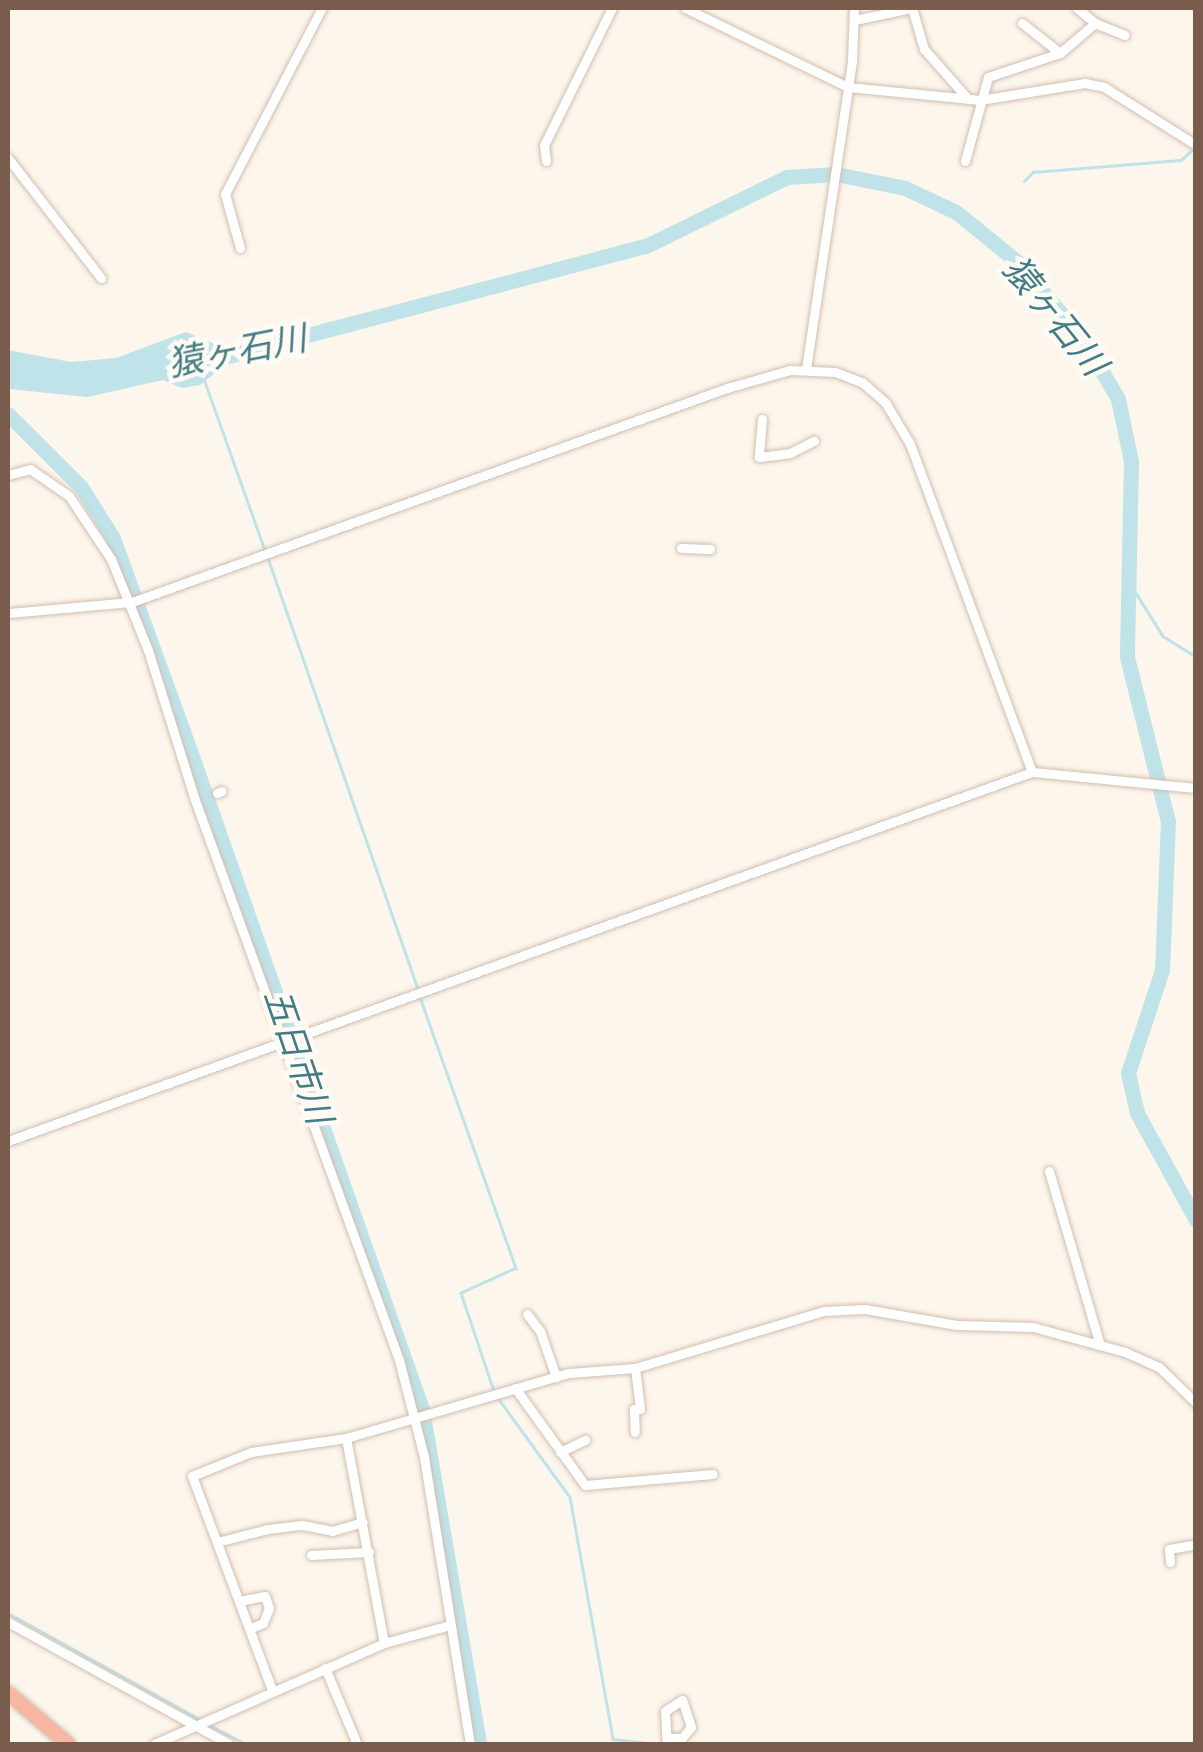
<!DOCTYPE html>
<meta charset="utf-8">
<style>
body{margin:0}
#map{position:relative;width:1203px;height:1752px;overflow:hidden;background:#fdf6ec;font-family:Cabin,"Noto Sans JP",sans-serif}
div>[style]{position:absolute}
.water>*{inset:0;background:#bfe3e8}
.stream>*{height:2.5px;margin:-1.25px;padding:0 1.25px;transform-origin:1.25px;border-radius:1.25px;background:#bfe3e8}
.river>*{height:15px;margin:-7.5px;padding:0 7.5px;transform-origin:7.5px;border-radius:7.5px;background:#bfe3e8}
.roads{filter:drop-shadow(0 0 2px #d1beb0) drop-shadow(0 0 2px #d1beb0)}
.minor>*{height:9px;margin:-4.5px;padding:0 4.5px;transform-origin:4.5px;border-radius:4.5px;background:#fff}
.highway>*{height:14px;margin:-7px;padding:0 7px;transform-origin:7px;border-radius:7px;background:#f7b7a3}
span{translate:-50% -50%;white-space:nowrap;text-align:center;line-height:1.15;-webkit-text-stroke:9px #fffaf3;paint-order:stroke}
.water-label{font-size:35px;color:#437c86;font-style:italic}
.frame{position:absolute;inset:0;border:10px solid #7a5c4d;pointer-events:none}
</style>
<div id="map">
<div class="water">
<i style="clip-path:polygon(186px 332px,239px 354px,200px 385px,182px 388px,163px 380px,88px 397px,8px 389px,8px 350px,71px 362px,116px 358px)"></i>
</div>
<div class="stream">
<i style="left:1024px;top:181px;width:13px;rotate:-45deg"></i>
<i style="left:1033px;top:172px;width:148px;rotate:-4.6deg"></i>
<i style="left:1181px;top:160px;width:18px;rotate:-43deg"></i>
<i style="left:204px;top:379px;width:182px;rotate:70.4deg"></i>
<i style="left:268px;top:558px;width:456px;rotate:70.8deg"></i>
<i style="left:1126px;top:577px;width:70px;rotate:57.9deg"></i>
<i style="left:1163px;top:636px;width:39px;rotate:32deg"></i>
<i style="left:420px;top:997px;width:288px;rotate:70.5deg"></i>
<i style="left:516px;top:1268px;width:60px;rotate:155.6deg"></i>
<i style="left:461px;top:1293px;width:103px;rotate:71.4deg"></i>
<i style="left:498px;top:1398px;width:122px;rotate:54deg"></i>
<i style="left:570px;top:1497px;width:246px;rotate:79.9deg"></i>
<i style="left:613px;top:1739px;width:45px;rotate:6.3deg"></i>
<i style="left:8px;top:1613px;width:221px;rotate:29deg"></i>
<i style="left:208px;top:1724px;width:43px;rotate:27.8deg"></i>
</div>
<div class="river">
<i style="left:217px;top:359px;width:444px;rotate:-14.8deg"></i>
<i style="left:646px;top:246px;width:157px;rotate:-26.1deg"></i>
<i style="left:787px;top:177px;width:49px;rotate:-3.5deg"></i>
<i style="left:836px;top:174px;width:70px;rotate:11.5deg"></i>
<i style="left:905px;top:188px;width:56px;rotate:25.2deg"></i>
<i style="left:956px;top:212px;width:82px;rotate:39.1deg"></i>
<i style="left:1020px;top:264px;width:100px;rotate:50.3deg"></i>
<i style="left:1084px;top:341px;width:67px;rotate:59.6deg"></i>
<i style="left:1118px;top:399px;width:63px;rotate:78.2deg"></i>
<i style="left:1131px;top:461px;width:196px;rotate:91.2deg"></i>
<i style="left:1127px;top:657px;width:169px;rotate:76deg"></i>
<i style="left:1168px;top:821px;width:149px;rotate:92.3deg"></i>
<i style="left:1162px;top:970px;width:108px;rotate:108.3deg"></i>
<i style="left:1128px;top:1073px;width:41px;rotate:77.3deg"></i>
<i style="left:1137px;top:1113px;width:122px;rotate:61.1deg"></i>
<i style="left:8px;top:414px;width:103px;rotate:45deg"></i>
<i style="left:81px;top:487px;width:60px;rotate:57.9deg"></i>
<i style="left:113px;top:538px;width:241px;rotate:70.1deg"></i>
<i style="left:195px;top:765px;width:683px;rotate:70.58deg"></i>
<i style="left:422px;top:1409px;width:340px;rotate:80.3deg"></i>
</div>
<div class="roads">
<div class="minor">
<i style="left:685px;top:8px;width:181px;rotate:25.9deg"></i>
<i style="left:848px;top:87px;width:133px;rotate:5.6deg"></i>
<i style="left:980px;top:100px;width:106px;rotate:-9.2deg"></i>
<i style="left:1085px;top:83px;width:19px;rotate:12deg"></i>
<i style="left:1104px;top:87px;width:109px;rotate:32.2deg"></i>
<i style="left:912px;top:8px;width:43px;rotate:73.7deg"></i>
<i style="left:924px;top:49px;width:67px;rotate:48.7deg"></i>
<i style="left:1077px;top:8px;width:23px;rotate:40deg"></i>
<i style="left:855px;top:20px;width:57px;rotate:-12.1deg"></i>
<i style="left:1022px;top:23px;width:48px;rotate:38.3deg"></i>
<i style="left:8px;top:158px;width:152px;rotate:52.2deg"></i>
<i style="left:546px;top:161px;width:16px;rotate:-97deg"></i>
<i style="left:544px;top:145px;width:153px;rotate:-63.6deg"></i>
<i style="left:965px;top:161px;width:87px;rotate:-74.7deg"></i>
<i style="left:988px;top:77px;width:76px;rotate:-18.4deg"></i>
<i style="left:1060px;top:53px;width:46px;rotate:-40.6deg"></i>
<i style="left:1095px;top:23px;width:32px;rotate:22deg"></i>
<i style="left:240px;top:248px;width:56px;rotate:-105.5deg"></i>
<i style="left:225px;top:194px;width:210px;rotate:-62.5deg"></i>
<i style="left:806px;top:369px;width:312px;rotate:-81.5deg"></i>
<i style="left:852px;top:60px;width:52px;rotate:-87.8deg"></i>
<i style="left:762px;top:419px;width:38px;rotate:95deg"></i>
<i style="left:759px;top:457px;width:31px;rotate:-7deg"></i>
<i style="left:790px;top:453px;width:27px;rotate:-27deg"></i>
<i style="left:8px;top:475px;width:23px;rotate:-15deg"></i>
<i style="left:30px;top:469px;width:47px;rotate:34.7deg"></i>
<i style="left:69px;top:496px;width:76px;rotate:56.3deg"></i>
<i style="left:111px;top:559px;width:98px;rotate:67.9deg"></i>
<i style="left:148px;top:650px;width:157px;rotate:72.6deg"></i>
<i style="left:195px;top:800px;width:596px;rotate:69.98deg"></i>
<i style="left:399px;top:1360px;width:100px;rotate:75.5deg"></i>
<i style="left:424px;top:1457px;width:291px;rotate:80.9deg"></i>
<i style="left:681px;top:548px;width:29px;rotate:2deg"></i>
<i style="left:8px;top:613px;width:124px;rotate:-5.1deg"></i>
<i style="left:132px;top:602px;width:632px;rotate:-19.78deg"></i>
<i style="left:727px;top:388px;width:66px;rotate:-15.9deg"></i>
<i style="left:790px;top:370px;width:45px;rotate:2.5deg"></i>
<i style="left:835px;top:372px;width:30px;rotate:21deg"></i>
<i style="left:863px;top:383px;width:29px;rotate:41deg"></i>
<i style="left:885px;top:402px;width:49px;rotate:59.2deg"></i>
<i style="left:910px;top:444px;width:350px;rotate:69.6deg"></i>
<i style="left:217px;top:793px;width:5px;rotate:-22deg"></i>
<i style="left:8px;top:1141px;width:1088px;rotate:-19.82deg"></i>
<i style="left:1032px;top:772px;width:165px;rotate:5.6deg"></i>
<i style="left:1049px;top:1171px;width:181px;rotate:73.7deg"></i>
<i style="left:527px;top:1314px;width:21px;rotate:53deg"></i>
<i style="left:540px;top:1331px;width:49px;rotate:70.8deg"></i>
<i style="left:635px;top:1368px;width:41px;rotate:83deg"></i>
<i style="left:640px;top:1409px;width:6px;rotate:180deg"></i>
<i style="left:634px;top:1409px;width:23px;rotate:88deg"></i>
<i style="left:515px;top:1388px;width:120px;rotate:54.2deg"></i>
<i style="left:585px;top:1485px;width:128px;rotate:-4.9deg"></i>
<i style="left:560px;top:1452px;width:28px;rotate:-26deg"></i>
<i style="left:217px;top:1542px;width:53px;rotate:-14.3deg"></i>
<i style="left:268px;top:1529px;width:34px;rotate:-7deg"></i>
<i style="left:302px;top:1525px;width:31px;rotate:11deg"></i>
<i style="left:332px;top:1531px;width:32px;rotate:-16deg"></i>
<i style="left:311px;top:1555px;width:58px;rotate:-3deg"></i>
<i style="left:1170px;top:1562px;width:13px;rotate:-94deg"></i>
<i style="left:1169px;top:1549px;width:27px;rotate:-10deg"></i>
<i style="left:239px;top:1601px;width:26px;rotate:-11deg"></i>
<i style="left:265px;top:1596px;width:13px;rotate:72deg"></i>
<i style="left:269px;top:1608px;width:16px;rotate:112deg"></i>
<i style="left:263px;top:1623px;width:15px;rotate:157deg"></i>
<i style="left:8px;top:1622px;width:252px;rotate:28.9deg"></i>
<i style="left:384px;top:1643px;width:68px;rotate:-15.3deg"></i>
<i style="left:325px;top:1668px;width:82px;rotate:67.2deg"></i>
<i style="left:272px;top:1690px;width:228px;rotate:-110.5deg"></i>
<i style="left:192px;top:1476px;width:64px;rotate:-22.1deg"></i>
<i style="left:251px;top:1452px;width:96px;rotate:-8.4deg"></i>
<i style="left:346px;top:1438px;width:232px;rotate:-16.3deg"></i>
<i style="left:569px;top:1373px;width:66px;rotate:-4.3deg"></i>
<i style="left:635px;top:1368px;width:197px;rotate:-16.8deg"></i>
<i style="left:824px;top:1311px;width:41px;rotate:-2.8deg"></i>
<i style="left:865px;top:1309px;width:93px;rotate:9.9deg"></i>
<i style="left:957px;top:1325px;width:76px;rotate:1.5deg"></i>
<i style="left:1033px;top:1327px;width:95px;rotate:15.2deg"></i>
<i style="left:1125px;top:1352px;width:37px;rotate:24deg"></i>
<i style="left:1159px;top:1367px;width:52px;rotate:44.2deg"></i>
<i style="left:667px;top:1738px;width:15px"></i>
<i style="left:682px;top:1738px;width:14px;rotate:-51deg"></i>
<i style="left:691px;top:1727px;width:28px;rotate:-108deg"></i>
<i style="left:682px;top:1700px;width:20px;rotate:147deg"></i>
<i style="left:665px;top:1711px;width:33px;rotate:87deg"></i>
<i style="left:154px;top:1744px;width:251px;rotate:-23.7deg"></i>
<i style="left:384px;top:1643px;width:208px;rotate:-100.5deg"></i>
</div>
<div class="highway">
<i style="left:8px;top:1693px;width:79px;rotate:40.4deg"></i>
</div>
</div>
<div class="water-label">
<span style="left:1055px;top:316px;rotate:51deg">猿ヶ石川</span>
<span style="left:237px;top:351px;rotate:-11deg">猿ヶ石川</span>
<span style="left:298px;top:1056px;rotate:71deg">五日市川</span>
</div>
<div class="frame"></div>
</div>
